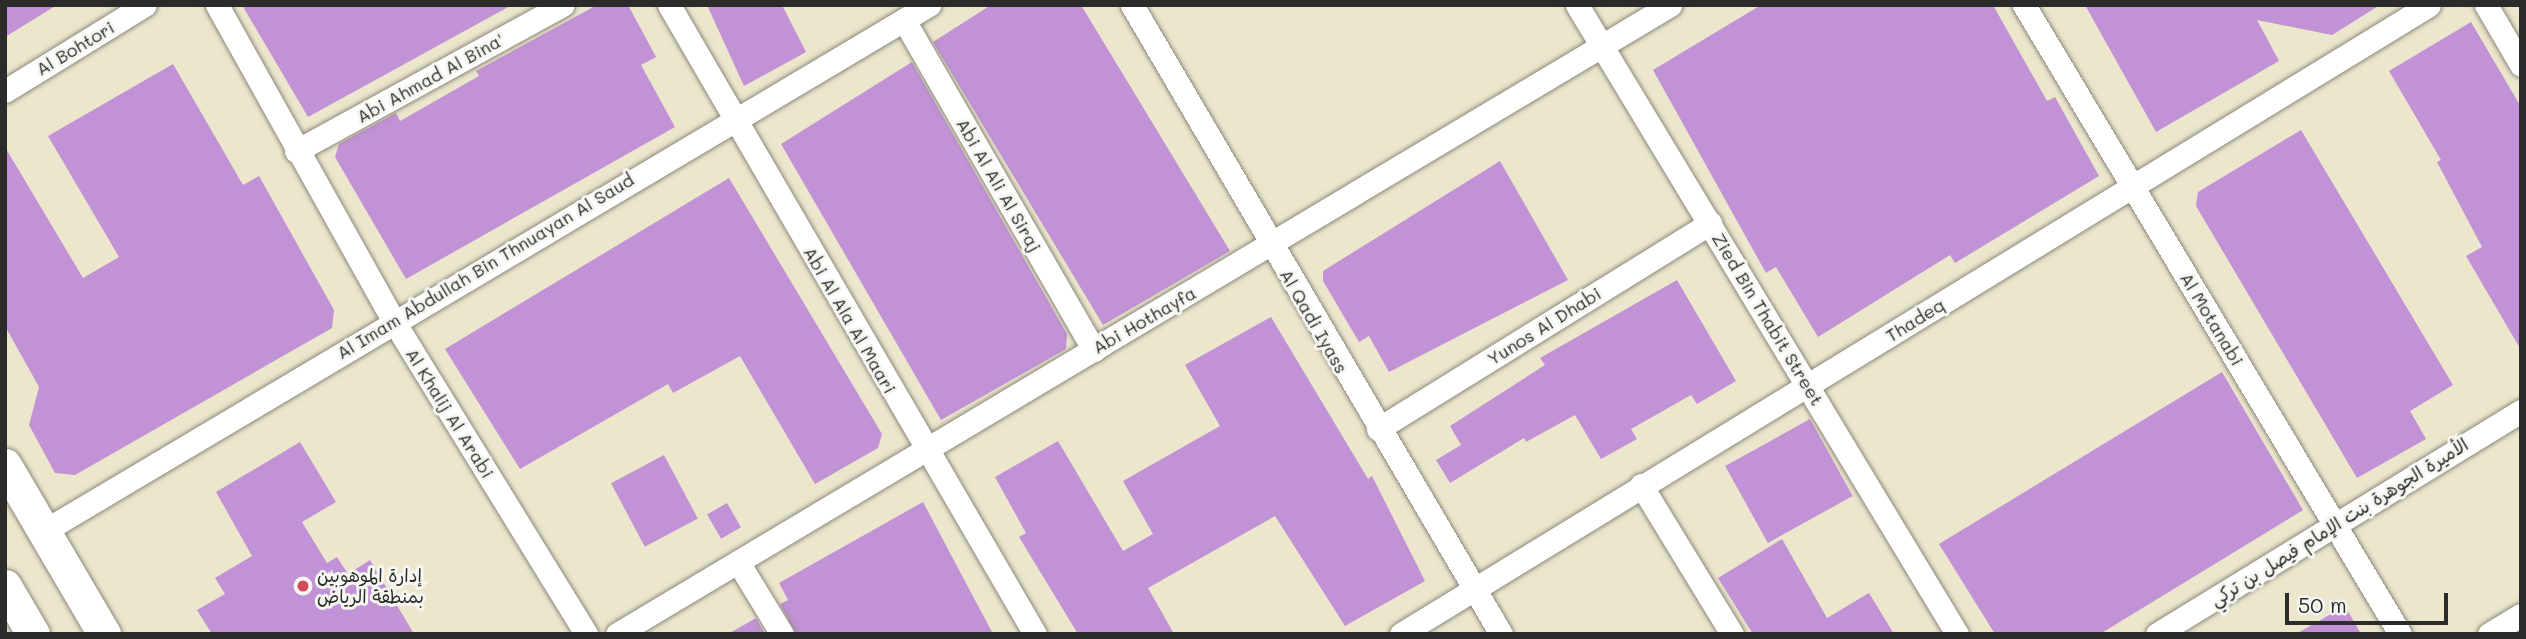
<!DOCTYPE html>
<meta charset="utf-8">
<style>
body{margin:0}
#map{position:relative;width:2526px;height:639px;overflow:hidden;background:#ebe6cc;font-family:Mali,"Playpen Sans Arabic",sans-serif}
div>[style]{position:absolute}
.building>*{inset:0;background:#c192d5;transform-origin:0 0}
.roads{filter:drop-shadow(0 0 2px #8b887c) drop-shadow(0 0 2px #8b887c)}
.minor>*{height:23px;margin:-11.5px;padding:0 11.5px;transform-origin:11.5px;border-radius:11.5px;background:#fff}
.secondary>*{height:33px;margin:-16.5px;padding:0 16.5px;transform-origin:16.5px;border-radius:16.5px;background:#fff}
.dots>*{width:19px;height:19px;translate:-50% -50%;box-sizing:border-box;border:4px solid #f6f6f2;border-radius:50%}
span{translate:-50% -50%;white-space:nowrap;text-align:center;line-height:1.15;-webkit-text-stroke:6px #f6f6f2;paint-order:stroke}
.street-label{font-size:18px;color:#2b2b2b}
.poi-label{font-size:18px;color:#2b2b2b}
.left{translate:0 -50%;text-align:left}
.frame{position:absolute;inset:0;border:7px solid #2b2b2b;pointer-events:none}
.scale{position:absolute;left:2285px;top:593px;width:163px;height:32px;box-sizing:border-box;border:4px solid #2b2b2b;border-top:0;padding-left:9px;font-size:21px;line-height:24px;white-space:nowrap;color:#2b2b2b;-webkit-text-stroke:5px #f6f6f2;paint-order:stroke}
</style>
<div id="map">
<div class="building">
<i style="clip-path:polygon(5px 5px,57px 5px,5px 37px)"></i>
<i style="clip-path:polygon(242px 5px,512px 5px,308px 117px)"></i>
<i style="clip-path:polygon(597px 5px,628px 5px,656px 57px,641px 65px,675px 127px,406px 279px,335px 157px,339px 144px,396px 113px,400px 121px,479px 76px,476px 71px)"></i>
<i style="clip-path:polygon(707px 5px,782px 5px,806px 52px,744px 86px)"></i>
<i style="clip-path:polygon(991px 5px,1081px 5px,1230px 251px,1103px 325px,933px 42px)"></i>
<i style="clip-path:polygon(1761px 5px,1993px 5px,2047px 101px,2055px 97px,2099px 176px,1955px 263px,1950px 255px,1818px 337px,1776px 267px,1766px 273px,1653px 70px)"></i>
<i style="clip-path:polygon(2085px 5px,2380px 5px,2332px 35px,2257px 20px,2279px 61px,2156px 132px)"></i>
<i style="clip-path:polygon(2471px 22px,2521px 107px,2521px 350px,2466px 256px,2482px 247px,2437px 162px,2441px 160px,2389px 71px)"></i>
<i style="clip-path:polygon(912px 62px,1067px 334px,1066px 349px,941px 420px,781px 144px)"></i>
<i style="clip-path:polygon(173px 64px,243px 185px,259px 176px,334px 310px,332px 328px,75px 475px,55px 473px,29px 425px,39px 387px,5px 326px,5px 147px,83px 278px,119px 257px,48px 136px)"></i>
<i style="clip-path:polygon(2301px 130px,2453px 385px,2410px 411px,2426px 439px,2357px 478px,2196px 206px,2198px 192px)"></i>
<i style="clip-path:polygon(1500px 161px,1568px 280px,1389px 372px,1369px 336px,1359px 342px,1323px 281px,1323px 271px)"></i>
<i style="clip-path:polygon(729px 178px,882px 434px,878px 448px,815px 484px,740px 356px,673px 393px,668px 384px,520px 469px,445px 349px)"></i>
<i style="clip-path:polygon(1677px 280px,1736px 381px,1697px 404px,1691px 395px,1631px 429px,1637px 439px,1601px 459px,1575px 415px,1526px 442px,1524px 438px,1450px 483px,1436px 460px,1461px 445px,1450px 426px,1545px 365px,1540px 358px)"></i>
<i style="clip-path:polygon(1271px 317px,1368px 479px,1372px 476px,1425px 581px,1345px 626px,1275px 516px,1148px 588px,1174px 634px,1078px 634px,1019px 537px,1026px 533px,995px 477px,1058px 441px,1123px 551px,1153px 534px,1123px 481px,1220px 426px,1185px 365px)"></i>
<i style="clip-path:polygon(2222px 372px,2303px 510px,2100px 634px,1995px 634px,1939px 544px)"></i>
<i style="left:1810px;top:419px;width:88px;height:97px;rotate:61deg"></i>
<i style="clip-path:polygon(300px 442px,336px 502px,302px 522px,327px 563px,337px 557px,348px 574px,370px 560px,414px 634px,212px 634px,197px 610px,225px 594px,215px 578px,252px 556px,216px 492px)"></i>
<i style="left:664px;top:455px;width:72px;height:60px;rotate:62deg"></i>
<i style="clip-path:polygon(923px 502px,993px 634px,796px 634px,780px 604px,788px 600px,779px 583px)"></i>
<i style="left:727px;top:503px;width:28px;height:23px;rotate:60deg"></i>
<i style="clip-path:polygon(1782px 539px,1827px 618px,1869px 593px,1894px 634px,1753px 634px,1718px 578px)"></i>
<i style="clip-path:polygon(2345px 606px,2361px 634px,2296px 634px)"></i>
<i style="clip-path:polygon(756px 618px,765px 634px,728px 634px)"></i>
</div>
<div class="roads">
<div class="minor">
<i style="left:217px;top:5px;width:361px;rotate:60.8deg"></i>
<i style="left:393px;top:320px;width:369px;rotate:58.4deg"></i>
<i style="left:669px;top:5px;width:728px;rotate:59.81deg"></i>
<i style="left:1132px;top:5px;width:729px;rotate:59.6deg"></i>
<i style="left:1577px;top:5px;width:735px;rotate:58.86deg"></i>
<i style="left:2024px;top:5px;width:733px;rotate:59.13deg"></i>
<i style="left:2486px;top:5px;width:69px;rotate:59.7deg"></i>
<i style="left:904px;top:20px;width:381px;rotate:60.1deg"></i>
<i style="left:5px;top:91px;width:164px;rotate:-31.6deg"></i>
<i style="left:296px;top:151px;width:304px;rotate:-28.7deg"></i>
<i style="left:1378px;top:429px;width:391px;rotate:-31.8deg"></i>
<i style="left:1641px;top:485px;width:175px;rotate:58.6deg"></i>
<i style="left:44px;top:531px;width:1030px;rotate:-30.73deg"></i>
<i style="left:738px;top:562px;width:84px;rotate:58.6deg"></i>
<i style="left:617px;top:634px;width:1227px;rotate:-30.85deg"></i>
<i style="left:1401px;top:634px;width:1205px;rotate:-31.46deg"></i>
<i style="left:2157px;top:634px;width:427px;rotate:-31.5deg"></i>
<i style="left:2489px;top:634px;width:37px;rotate:-31deg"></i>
</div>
<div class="secondary">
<i style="left:5px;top:465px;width:196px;rotate:59.6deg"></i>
<i style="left:5px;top:586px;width:56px;rotate:59.7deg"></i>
</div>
</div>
<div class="dots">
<i style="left:303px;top:586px;background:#d1495b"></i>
</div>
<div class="street-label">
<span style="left:75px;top:48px;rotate:-31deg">Al Bohtori</span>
<span style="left:430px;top:78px;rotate:-29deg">Abi Ahmad Al Bina'</span>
<span style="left:999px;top:185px;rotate:60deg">Abi Al Ali Al Siraj</span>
<span style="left:485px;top:266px;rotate:-31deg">Al Imam Abdullah Bin Thnuayan Al Saud</span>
<span style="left:1768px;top:319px;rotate:59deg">Zied Bin Thabit Street</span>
<span style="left:2212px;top:319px;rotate:59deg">Al Motanabi</span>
<span style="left:850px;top:320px;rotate:60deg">Abi Al Ala Al Maari</span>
<span style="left:1144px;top:320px;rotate:-30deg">Abi Hothayfa</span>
<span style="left:1915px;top:320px;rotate:-32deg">Thadeq</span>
<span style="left:1314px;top:321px;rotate:60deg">Al Qadi Iyass</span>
<span style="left:1544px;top:326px;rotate:-32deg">Yunos Al Dhabi</span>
<span style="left:450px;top:413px;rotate:58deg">Al Khalij Al Arabi</span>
<span style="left:2339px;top:522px;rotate:-32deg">الأميرة الجوهرة بنت الإمام فيصل بن تركي</span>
</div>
<div class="poi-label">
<span class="left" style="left:317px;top:586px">إدارة الموهوبين<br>بمنطقة الرياض</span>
</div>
<div class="frame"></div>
<div class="scale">50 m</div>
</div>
